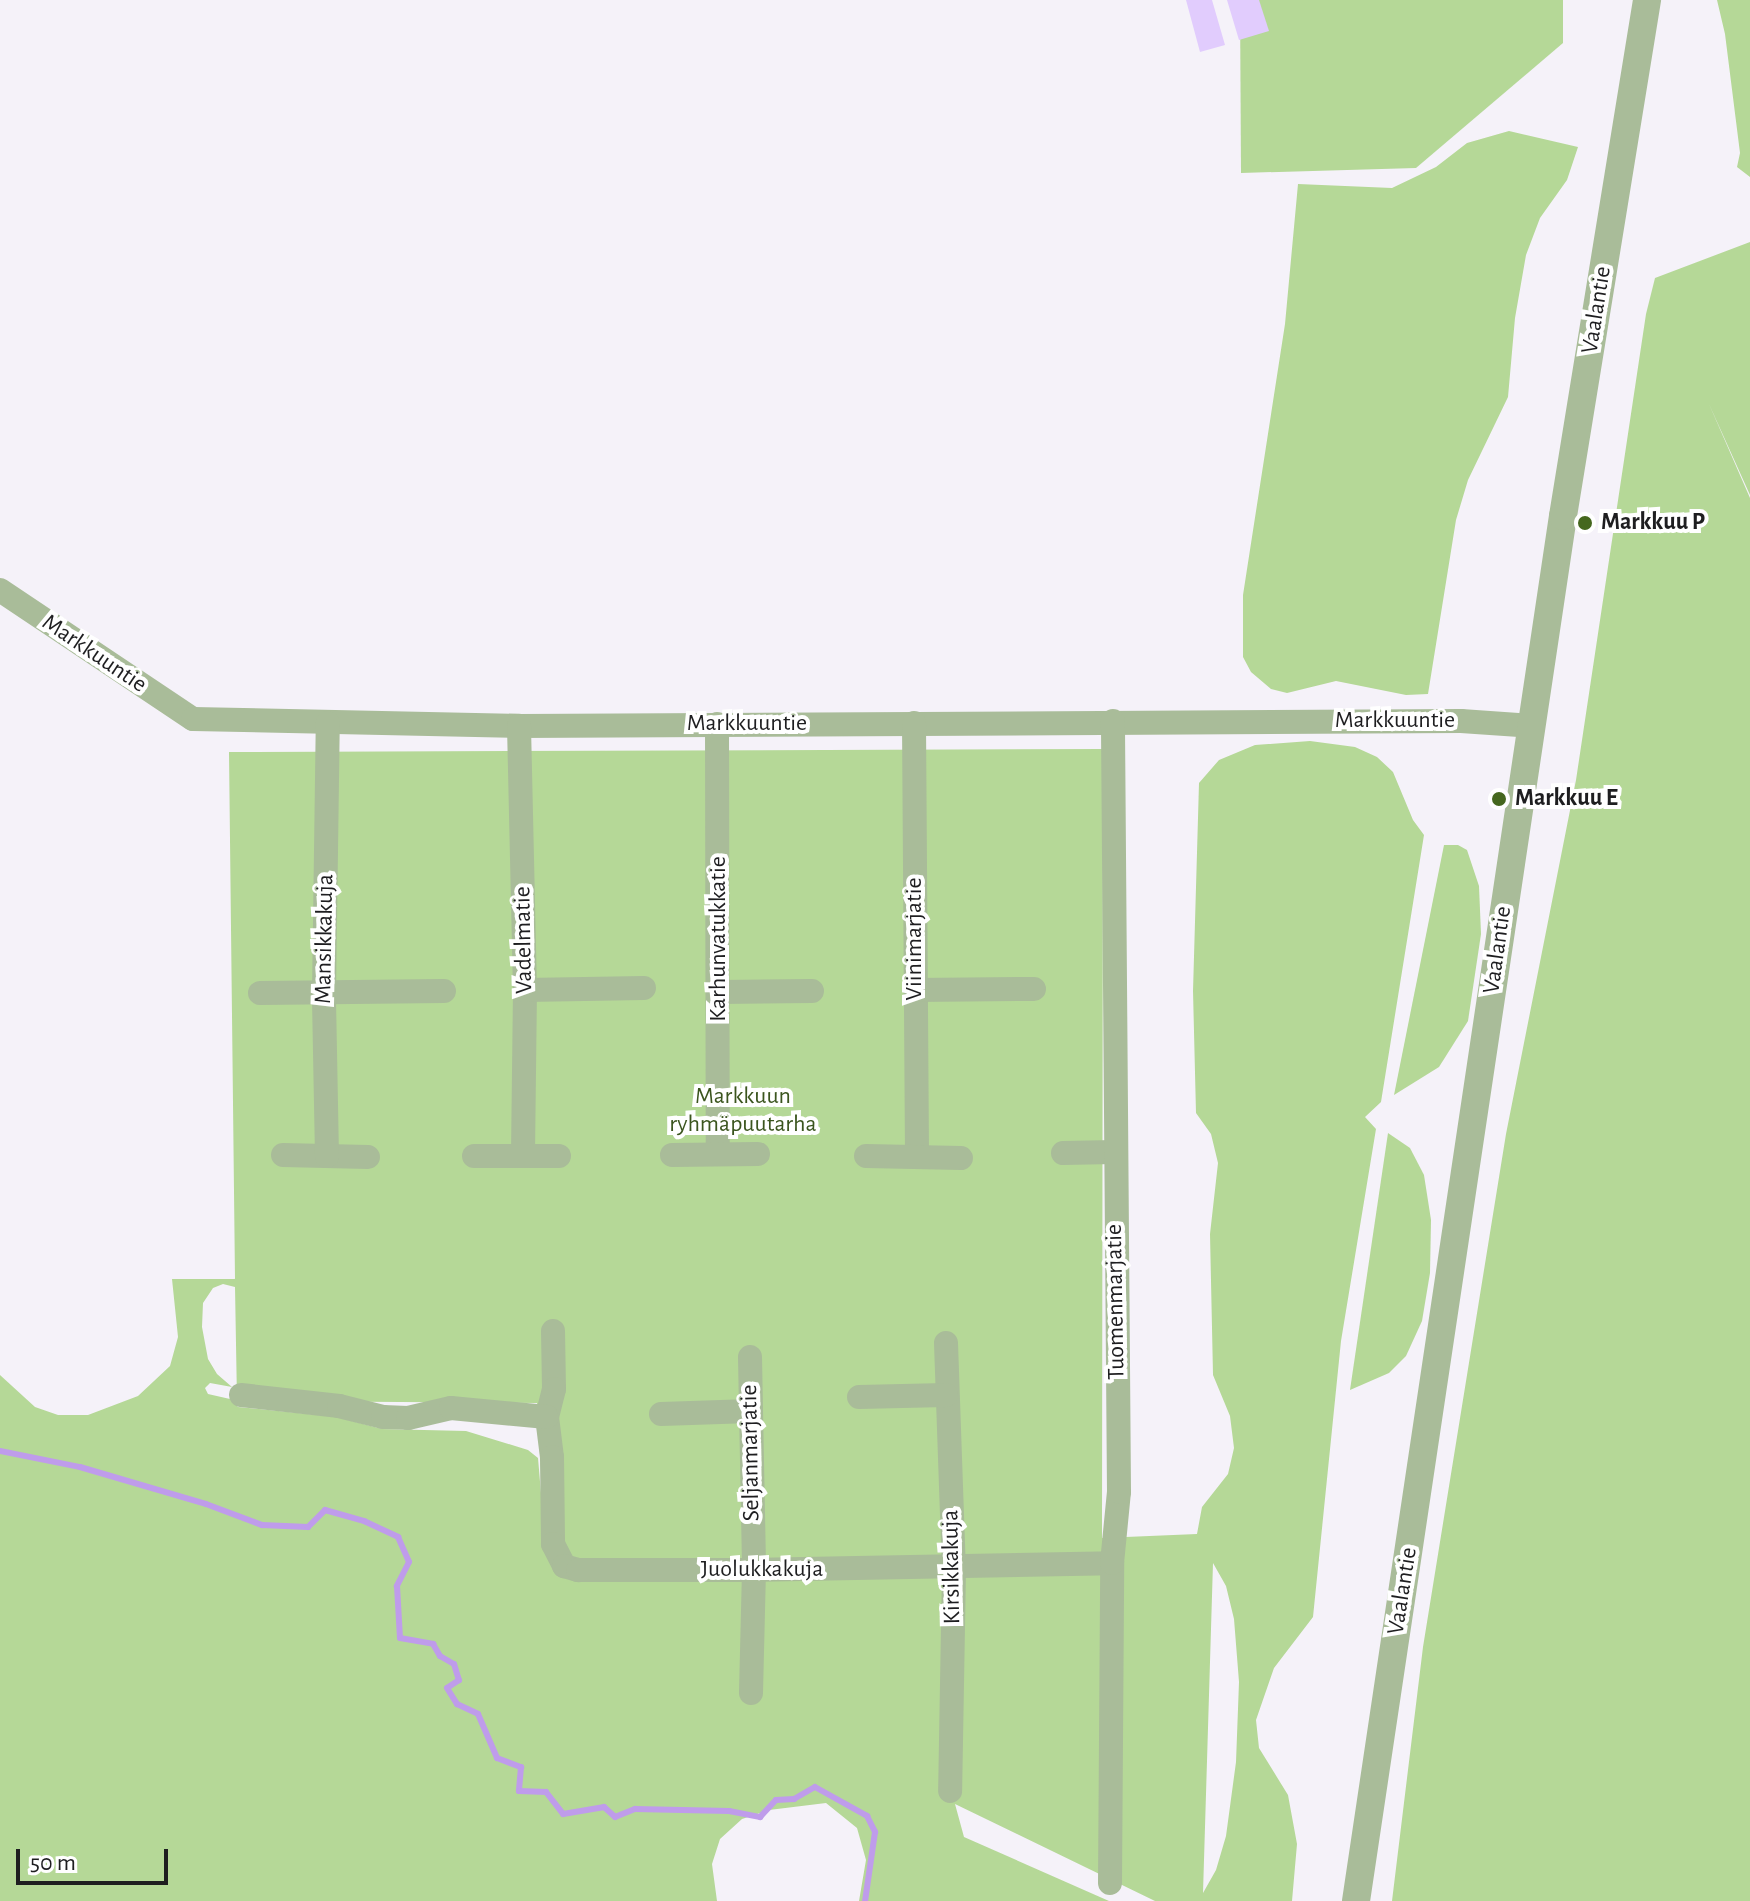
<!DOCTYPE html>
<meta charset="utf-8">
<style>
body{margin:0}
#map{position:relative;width:1750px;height:1901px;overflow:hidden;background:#f5f2f9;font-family:"Alegreya Sans",sans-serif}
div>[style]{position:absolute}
.green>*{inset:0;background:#b5d897}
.stream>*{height:6px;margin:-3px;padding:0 3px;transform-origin:3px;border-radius:3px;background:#bf9ceb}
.building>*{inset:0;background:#e1ccfd}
.minor>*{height:24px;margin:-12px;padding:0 12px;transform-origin:12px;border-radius:12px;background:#a9bc99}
.tertiary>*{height:28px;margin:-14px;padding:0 14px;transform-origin:14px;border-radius:14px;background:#a9bc99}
.dots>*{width:22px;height:22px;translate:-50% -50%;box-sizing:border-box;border:4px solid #fff;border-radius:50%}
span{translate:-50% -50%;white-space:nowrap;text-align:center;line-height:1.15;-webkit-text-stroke:8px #fff;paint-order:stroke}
.street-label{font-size:24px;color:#1e1e20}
.poi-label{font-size:24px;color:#1e1e20;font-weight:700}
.left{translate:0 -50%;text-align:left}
.park-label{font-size:24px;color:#3b551e}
.scale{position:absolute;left:16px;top:1849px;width:152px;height:36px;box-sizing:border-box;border:4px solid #1e1e20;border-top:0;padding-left:10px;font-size:24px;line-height:28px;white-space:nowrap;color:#1e1e20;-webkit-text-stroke:6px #fff;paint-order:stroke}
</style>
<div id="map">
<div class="green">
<i style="clip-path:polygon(1240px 0,1563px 0,1563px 43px,1416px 168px,1241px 173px)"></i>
<i style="clip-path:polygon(1717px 0,1750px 0,1750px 177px,1737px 167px,1740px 153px,1725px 34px)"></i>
<i style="clip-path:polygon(1509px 131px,1578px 147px,1567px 180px,1540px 218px,1526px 255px,1515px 318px,1508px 397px,1468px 480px,1456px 520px,1428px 694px,1406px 695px,1336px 681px,1287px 693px,1271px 689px,1251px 672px,1243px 657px,1243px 595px,1285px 324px,1298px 184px,1392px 188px,1436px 167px,1467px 143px)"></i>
<i style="clip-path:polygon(1750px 242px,1750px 495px,1709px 404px,1750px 498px,1750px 1901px,1392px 1901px,1423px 1647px,1506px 1134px,1576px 780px,1646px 314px,1655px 278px)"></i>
<i style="clip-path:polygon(evenodd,1310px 741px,1355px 747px,1377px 757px,1393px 772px,1413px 820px,1424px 835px,1381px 1102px,1365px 1117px,1376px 1129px,1341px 1341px,1313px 1617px,1274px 1668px,1256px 1720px,1259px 1748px,1288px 1795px,1297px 1844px,1292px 1901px,1155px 1901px,955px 1804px,964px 1837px,1109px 1901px,859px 1901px,866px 1860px,857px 1828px,826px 1803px,769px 1810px,742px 1819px,720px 1839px,712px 1864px,717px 1901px,0 1901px,0 1375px,35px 1407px,58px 1415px,88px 1415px,138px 1396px,170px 1366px,178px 1337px,172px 1279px,235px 1279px,229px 752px,1103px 749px,1102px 1538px,1197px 1534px,1202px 1507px,1228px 1474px,1234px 1448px,1230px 1416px,1213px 1375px,1210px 1234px,1218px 1163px,1211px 1134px,1196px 1113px,1193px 991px,1199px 783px,1219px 760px,1255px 745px,1310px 741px,223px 1284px,235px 1287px,237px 1401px,537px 1403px,545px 1540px,538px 1458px,528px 1450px,466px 1431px,382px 1429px,337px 1417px,238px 1407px,230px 1399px,208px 1394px,205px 1388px,210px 1383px,232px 1387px,217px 1374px,208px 1359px,202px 1327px,203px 1303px,213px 1288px,223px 1284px,1310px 741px,1213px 1563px,1226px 1586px,1234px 1619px,1239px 1682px,1236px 1762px,1226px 1836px,1216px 1870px,1203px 1893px,1213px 1563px)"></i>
<i style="clip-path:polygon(1444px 845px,1458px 845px,1467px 850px,1479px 886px,1481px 934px,1468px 1021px,1439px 1067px,1394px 1095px)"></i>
<i style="clip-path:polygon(1388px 1133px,1410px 1148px,1424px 1175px,1431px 1220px,1430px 1273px,1422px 1321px,1406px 1356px,1389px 1373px,1350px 1390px)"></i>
</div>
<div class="stream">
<i style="left:0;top:1451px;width:82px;rotate:11.3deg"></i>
<i style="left:80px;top:1467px;width:131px;rotate:16.4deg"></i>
<i style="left:206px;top:1504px;width:60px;rotate:20.6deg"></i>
<i style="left:262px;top:1525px;width:46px;rotate:2.5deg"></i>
<i style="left:308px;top:1527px;width:24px;rotate:-45deg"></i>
<i style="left:325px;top:1510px;width:41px;rotate:15.8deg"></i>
<i style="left:364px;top:1521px;width:38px;rotate:25deg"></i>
<i style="left:398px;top:1537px;width:27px;rotate:66deg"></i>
<i style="left:409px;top:1562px;width:27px;rotate:117deg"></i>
<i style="left:397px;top:1586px;width:52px;rotate:86.7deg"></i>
<i style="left:400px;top:1638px;width:34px;rotate:10deg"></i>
<i style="left:433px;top:1644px;width:14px;rotate:60deg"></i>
<i style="left:440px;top:1656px;width:16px;rotate:30deg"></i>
<i style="left:454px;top:1664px;width:17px;rotate:73deg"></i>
<i style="left:459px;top:1680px;width:14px;rotate:146deg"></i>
<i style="left:447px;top:1688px;width:19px;rotate:58deg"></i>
<i style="left:457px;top:1704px;width:23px;rotate:25deg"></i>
<i style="left:478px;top:1714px;width:48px;rotate:66.6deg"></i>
<i style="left:497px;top:1758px;width:26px;rotate:21deg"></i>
<i style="left:521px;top:1767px;width:24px;rotate:95deg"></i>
<i style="left:519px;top:1791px;width:27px;rotate:2deg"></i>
<i style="left:546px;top:1792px;width:28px;rotate:52deg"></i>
<i style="left:563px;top:1814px;width:42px;rotate:-9.7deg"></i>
<i style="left:604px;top:1807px;width:15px;rotate:42deg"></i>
<i style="left:615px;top:1817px;width:22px;rotate:-22deg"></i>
<i style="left:635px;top:1809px;width:94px;rotate:1.2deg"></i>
<i style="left:729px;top:1811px;width:32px;rotate:11deg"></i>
<i style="left:760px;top:1817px;width:23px;rotate:-47deg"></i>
<i style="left:776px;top:1800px;width:18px;rotate:-3deg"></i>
<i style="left:794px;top:1799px;width:24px;rotate:-30deg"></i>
<i style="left:815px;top:1787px;width:60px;rotate:29.1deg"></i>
<i style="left:867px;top:1816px;width:18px;rotate:63deg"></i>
<i style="left:875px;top:1832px;width:70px;rotate:98.2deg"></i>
</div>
<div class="building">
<i style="clip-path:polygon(1186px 0,1212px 0,1225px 45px,1200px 52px)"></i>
<i style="clip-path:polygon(1227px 0,1259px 0,1269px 31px,1239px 40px)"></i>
</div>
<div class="minor">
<i style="left:0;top:590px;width:232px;rotate:33.8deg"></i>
<i style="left:193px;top:719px;width:326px;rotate:1.2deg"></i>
<i style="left:519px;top:726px;width:942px;rotate:-0.3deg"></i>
<i style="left:1461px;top:721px;width:72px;rotate:4deg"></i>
<i style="left:914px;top:723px;width:431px;rotate:89.6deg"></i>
<i style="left:717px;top:724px;width:430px;rotate:89.9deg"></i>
<i style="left:519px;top:726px;width:264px;rotate:88.7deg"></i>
<i style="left:525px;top:990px;width:163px;rotate:90.7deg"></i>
<i style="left:525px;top:990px;width:119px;rotate:-1deg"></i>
<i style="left:915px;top:990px;width:119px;rotate:-0.5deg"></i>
<i style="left:720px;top:992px;width:92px;rotate:-0.6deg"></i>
<i style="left:260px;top:993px;width:184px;rotate:-0.6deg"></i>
<i style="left:1063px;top:1153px;width:51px;rotate:-1.1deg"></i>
<i style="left:283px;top:1155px;width:85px;rotate:1.3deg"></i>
<i style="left:672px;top:1155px;width:86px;rotate:-0.7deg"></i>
<i style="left:327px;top:1156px;width:162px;rotate:-91.1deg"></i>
<i style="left:324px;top:994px;width:271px;rotate:-89.2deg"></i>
<i style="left:474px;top:1156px;width:85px"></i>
<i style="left:866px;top:1156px;width:95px;rotate:1.2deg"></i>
<i style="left:553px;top:1331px;width:58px;rotate:89deg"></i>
<i style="left:554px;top:1389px;width:29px;rotate:104deg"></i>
<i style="left:547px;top:1417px;width:40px;rotate:82.9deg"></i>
<i style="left:552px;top:1457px;width:87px;rotate:89.3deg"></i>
<i style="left:553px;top:1544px;width:25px;rotate:63deg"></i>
<i style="left:564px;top:1566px;width:15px;rotate:16deg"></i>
<i style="left:578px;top:1570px;width:176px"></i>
<i style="left:754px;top:1570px;width:358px;rotate:-1.1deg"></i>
<i style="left:946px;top:1343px;width:226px;rotate:88deg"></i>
<i style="left:954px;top:1569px;width:222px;rotate:91deg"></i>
<i style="left:750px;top:1357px;width:213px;rotate:88.9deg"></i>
<i style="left:754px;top:1570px;width:123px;rotate:91.4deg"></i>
<i style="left:241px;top:1395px;width:99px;rotate:6.4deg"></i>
<i style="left:339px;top:1406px;width:45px;rotate:14deg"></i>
<i style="left:383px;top:1417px;width:25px;rotate:2deg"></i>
<i style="left:408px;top:1418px;width:44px;rotate:-13.1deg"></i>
<i style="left:451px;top:1408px;width:96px;rotate:5.4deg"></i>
<i style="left:859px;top:1397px;width:87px;rotate:-1.3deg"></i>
<i style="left:661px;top:1414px;width:90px;rotate:-1.9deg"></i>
<i style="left:1110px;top:1883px;width:320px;rotate:-89.6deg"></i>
<i style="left:1112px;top:1563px;width:71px;rotate:-84.4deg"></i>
<i style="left:1119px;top:1492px;width:771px;rotate:-90.45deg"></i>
</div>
<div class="tertiary">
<i style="left:1356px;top:1901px;width:1400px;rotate:-81.5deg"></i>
<i style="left:1563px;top:516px;width:523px;rotate:-80.75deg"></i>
</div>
<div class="dots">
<i style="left:1585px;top:523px;background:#45671e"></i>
<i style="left:1499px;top:799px;background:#45671e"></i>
</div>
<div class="street-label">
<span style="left:1597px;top:310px;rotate:-81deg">Vaalantie</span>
<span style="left:94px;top:654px;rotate:34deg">Markkuuntie</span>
<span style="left:1395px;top:721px">Markkuuntie</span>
<span style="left:747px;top:724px">Markkuuntie</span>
<span style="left:325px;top:939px;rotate:-89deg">Mansikkakuja</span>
<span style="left:719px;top:939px;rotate:-90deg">Karhunvatukkatie</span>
<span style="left:915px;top:939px;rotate:-90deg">Viinimarjatie</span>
<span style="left:524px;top:940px;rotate:-91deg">Vadelmatie</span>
<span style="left:1498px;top:950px;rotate:-82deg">Vaalantie</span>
<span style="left:1116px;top:1302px;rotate:-91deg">Tuomenmarjatie</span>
<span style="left:751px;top:1453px;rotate:-91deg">Seljanmarjatie</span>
<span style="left:952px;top:1567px;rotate:-91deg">Kirsikkakuja</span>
<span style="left:762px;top:1570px">Juolukkakuja</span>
<span style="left:1403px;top:1591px;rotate:-81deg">Vaalantie</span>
</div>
<div class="poi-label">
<span class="left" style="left:1601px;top:523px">Markkuu P</span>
<span class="left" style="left:1515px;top:799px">Markkuu E</span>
</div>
<div class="park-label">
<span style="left:743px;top:1111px">Markkuun<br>ryhmäpuutarha</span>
</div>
<div class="scale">50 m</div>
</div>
